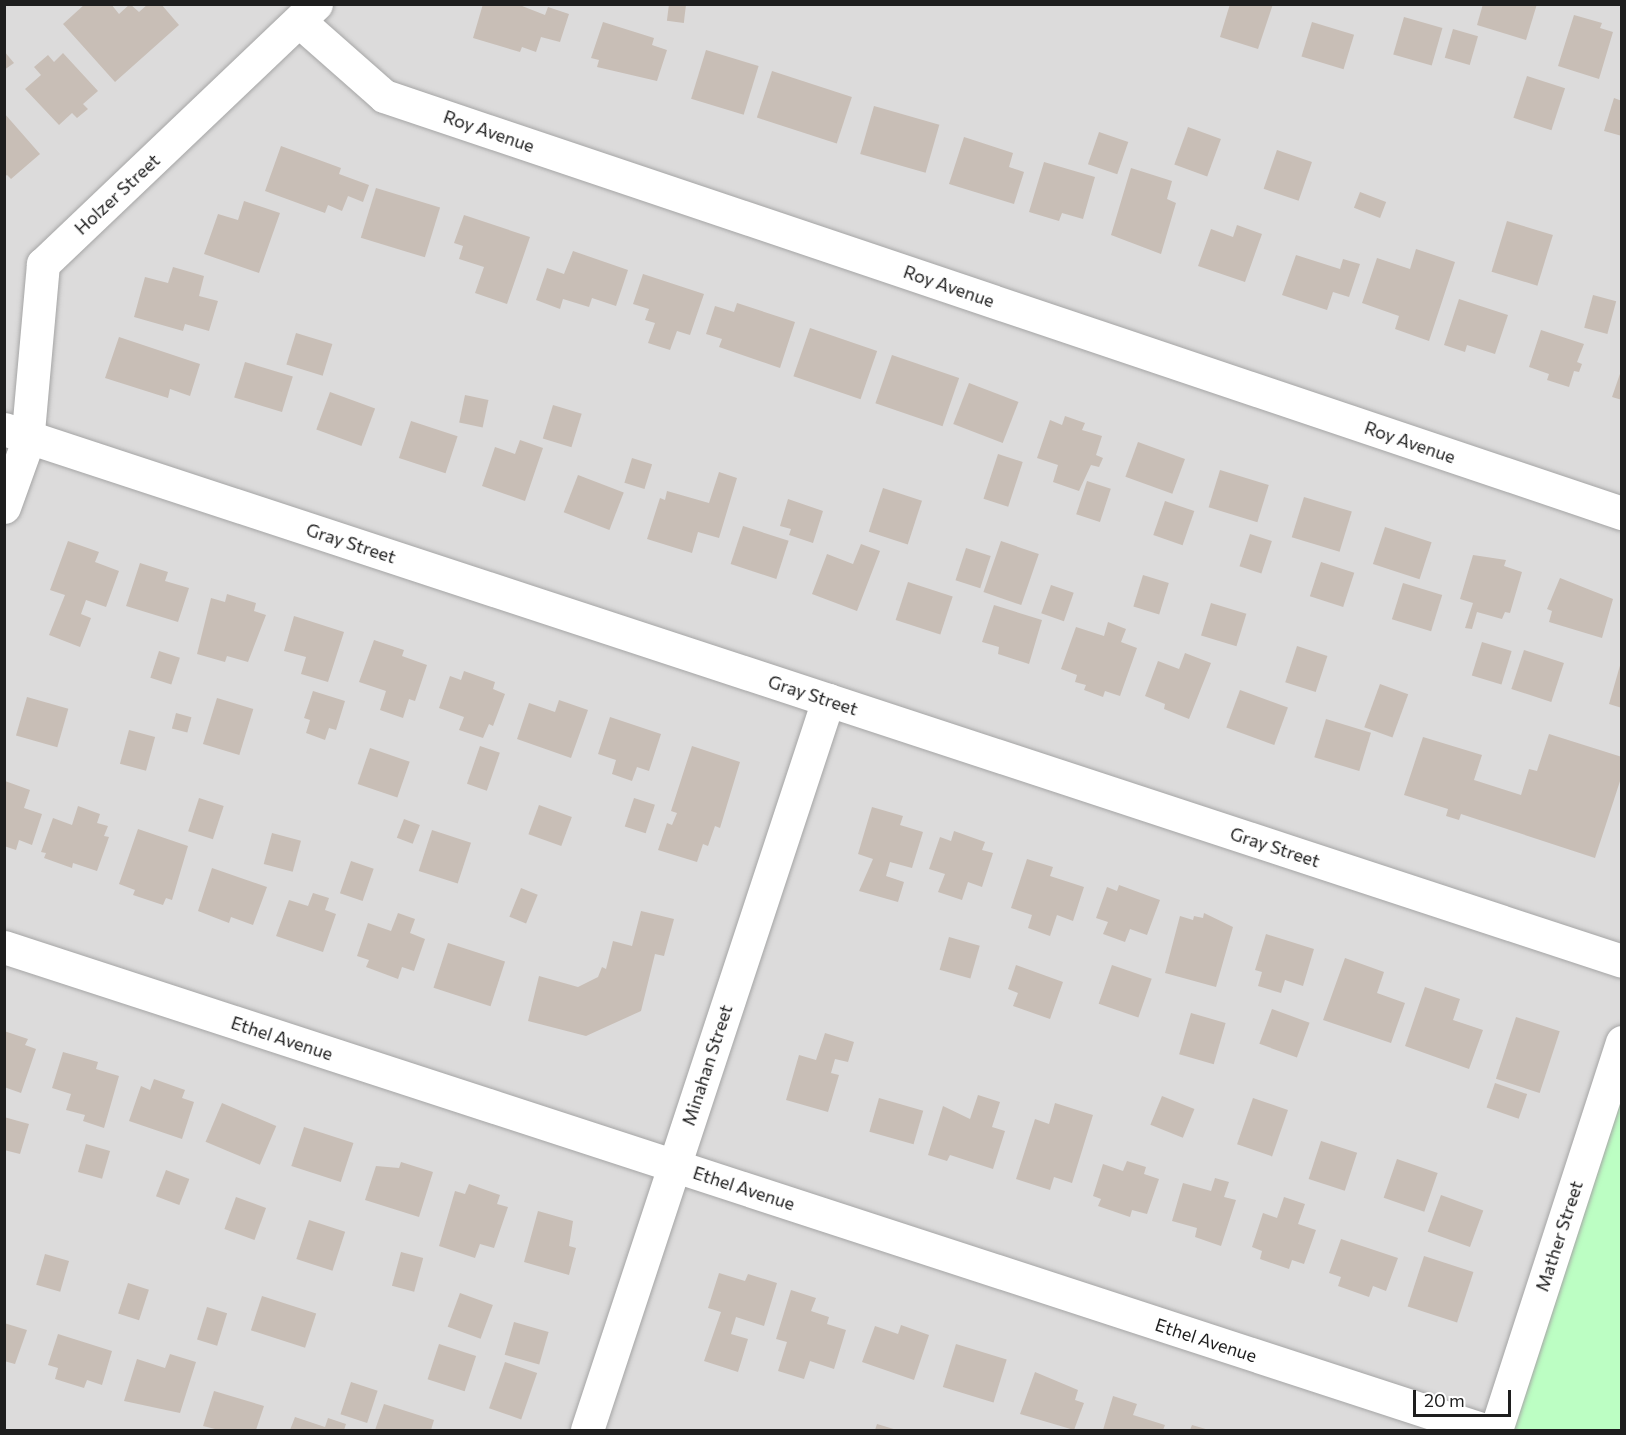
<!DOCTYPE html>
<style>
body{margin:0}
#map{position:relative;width:1626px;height:1435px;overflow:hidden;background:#f0ece3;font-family:Commissioner,sans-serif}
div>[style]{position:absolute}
.residential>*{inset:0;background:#dcdbdb;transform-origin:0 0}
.park>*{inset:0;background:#bcfec3}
.building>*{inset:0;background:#c8beb6;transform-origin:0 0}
.roads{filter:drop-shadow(0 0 2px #a5a5a5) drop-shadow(0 0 2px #a5a5a5)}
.minor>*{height:33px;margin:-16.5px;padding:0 16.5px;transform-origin:16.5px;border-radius:16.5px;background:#fff}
span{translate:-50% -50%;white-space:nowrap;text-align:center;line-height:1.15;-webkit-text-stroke:4.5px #fff;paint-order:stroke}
.street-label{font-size:18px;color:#1e1e1e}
.frame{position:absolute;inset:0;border:6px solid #1e1e1e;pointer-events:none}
.scale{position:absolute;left:1413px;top:1390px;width:98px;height:27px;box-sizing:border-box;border:3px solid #1e1e1e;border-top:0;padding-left:8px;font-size:18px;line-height:21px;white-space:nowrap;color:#1e1e1e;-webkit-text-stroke:4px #fff;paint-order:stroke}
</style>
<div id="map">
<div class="residential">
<i style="left:5px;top:5px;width:1616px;height:1425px"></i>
</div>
<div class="park">
<i style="clip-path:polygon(1621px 1042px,1621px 1430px,1496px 1430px)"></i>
</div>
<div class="building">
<i style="clip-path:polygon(85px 4px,111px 4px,119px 14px,130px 4px,139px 12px,148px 4px,161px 4px,179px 25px,115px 82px,63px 24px)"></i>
<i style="clip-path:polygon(483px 4px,517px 4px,545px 15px,548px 7px,569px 14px,560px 42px,541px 37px,536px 52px,522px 47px,520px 52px,473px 38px)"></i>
<i style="left:669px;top:4px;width:17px;height:17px;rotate:7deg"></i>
<i style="clip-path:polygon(1230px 4px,1273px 4px,1258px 49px,1220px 37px)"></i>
<i style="clip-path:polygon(1483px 4px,1537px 4px,1526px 40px,1477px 25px)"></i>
<i style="clip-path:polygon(1574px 15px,1602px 23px,1600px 28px,1613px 32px,1599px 79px,1558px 66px)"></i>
<i style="left:1404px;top:17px;width:40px;height:39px;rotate:16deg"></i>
<i style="clip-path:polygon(603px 22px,654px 38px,652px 45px,667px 50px,657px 81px,597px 67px,599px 60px,591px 58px)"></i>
<i style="left:1312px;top:22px;width:44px;height:36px;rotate:17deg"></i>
<i style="left:1453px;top:29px;width:26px;height:30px;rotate:16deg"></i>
<i style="left:706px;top:50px;width:55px;height:51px;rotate:17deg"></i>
<i style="clip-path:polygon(4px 51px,14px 63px,4px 70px)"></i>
<i style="clip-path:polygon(63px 53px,98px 91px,83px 104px,88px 109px,77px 118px,72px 113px,59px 125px,25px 89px,41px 75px,34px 67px,48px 55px,54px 62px)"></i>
<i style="left:772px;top:71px;width:84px;height:49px;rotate:18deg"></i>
<i style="left:1527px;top:76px;width:40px;height:44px;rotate:18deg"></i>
<i style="clip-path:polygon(1614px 98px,1622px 101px,1622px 136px,1604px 131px)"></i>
<i style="left:874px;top:106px;width:68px;height:50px;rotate:16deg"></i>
<i style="clip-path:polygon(4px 113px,40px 154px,11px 179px,7px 175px,4px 177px)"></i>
<i style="left:1188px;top:127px;width:35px;height:40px;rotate:20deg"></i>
<i style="left:1099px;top:132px;width:31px;height:34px;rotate:19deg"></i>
<i style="clip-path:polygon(964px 137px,1013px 153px,1009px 167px,1024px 172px,1014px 204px,949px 184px)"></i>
<i style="clip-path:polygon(281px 146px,341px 168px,339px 174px,369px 185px,363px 202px,348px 196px,342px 211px,328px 205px,325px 213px,265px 191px)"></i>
<i style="left:1277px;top:150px;width:37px;height:41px;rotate:19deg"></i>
<i style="clip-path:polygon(1044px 162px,1095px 177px,1083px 219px,1062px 213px,1059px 221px,1029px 212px)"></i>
<i style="clip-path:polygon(1131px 168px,1172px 181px,1167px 199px,1176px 203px,1161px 254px,1111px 235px)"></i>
<i style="left:376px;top:188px;width:67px;height:52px;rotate:17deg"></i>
<i style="left:1360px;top:192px;width:28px;height:17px;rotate:21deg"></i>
<i style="clip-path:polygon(244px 201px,280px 213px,259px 273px,204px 254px,218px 214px,238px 220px)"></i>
<i style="clip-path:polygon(464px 215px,530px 237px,507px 304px,475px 293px,484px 267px,459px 259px,463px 246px,454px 243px)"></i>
<i style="left:1507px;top:221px;width:48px;height:53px;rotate:17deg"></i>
<i style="clip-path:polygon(1237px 225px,1262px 234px,1245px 282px,1198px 266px,1211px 229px,1233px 237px)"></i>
<i style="clip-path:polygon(1416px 249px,1455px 262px,1429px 341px,1395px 329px,1399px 316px,1362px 303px,1377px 258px,1410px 269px)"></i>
<i style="clip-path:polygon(573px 251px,628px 270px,616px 306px,592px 298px,589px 307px,563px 299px,560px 309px,536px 300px,547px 268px,564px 274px)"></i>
<i style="clip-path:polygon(1296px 255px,1340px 269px,1343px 259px,1360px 264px,1349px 297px,1333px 292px,1327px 310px,1282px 295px)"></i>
<i style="clip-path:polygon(173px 267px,204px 276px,199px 296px,218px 301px,209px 331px,185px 324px,183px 331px,134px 317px,145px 277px,168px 283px)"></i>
<i style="clip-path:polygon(643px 274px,704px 294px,690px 335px,677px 331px,670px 350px,648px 343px,655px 323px,645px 320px,649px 309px,633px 304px)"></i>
<i style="left:1593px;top:295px;width:24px;height:34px;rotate:15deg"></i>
<i style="clip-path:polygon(1459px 299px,1508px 315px,1495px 354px,1467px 345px,1465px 352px,1444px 345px)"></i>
<i style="clip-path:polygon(737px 303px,795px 322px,780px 368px,719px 347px,722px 339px,706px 334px,715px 306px,734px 312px)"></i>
<i style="left:810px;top:328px;width:71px;height:51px;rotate:19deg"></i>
<i style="clip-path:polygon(1541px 330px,1584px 344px,1577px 362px,1582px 364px,1579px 372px,1574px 371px,1569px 387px,1547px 380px,1549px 374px,1529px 367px)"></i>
<i style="left:296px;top:333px;width:38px;height:33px;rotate:17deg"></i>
<i style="clip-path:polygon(119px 337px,200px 364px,190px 396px,170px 389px,168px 398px,105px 378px)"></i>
<i style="left:892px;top:355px;width:71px;height:51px;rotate:19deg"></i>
<i style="left:245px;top:362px;width:50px;height:37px;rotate:17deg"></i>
<i style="clip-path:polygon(1622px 368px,1622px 400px,1612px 397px)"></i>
<i style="left:969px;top:383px;width:53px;height:44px;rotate:21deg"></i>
<i style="left:330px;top:392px;width:48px;height:40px;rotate:20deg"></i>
<i style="left:465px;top:395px;width:24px;height:28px;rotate:12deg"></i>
<i style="left:553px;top:405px;width:30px;height:35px;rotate:17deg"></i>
<i style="clip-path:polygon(1065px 416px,1085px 423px,1082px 430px,1102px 436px,1096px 455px,1103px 458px,1099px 467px,1091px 465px,1079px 491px,1053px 482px,1058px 465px,1037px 458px,1050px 420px,1062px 425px)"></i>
<i style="left:411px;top:421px;width:49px;height:39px;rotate:18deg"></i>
<i style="clip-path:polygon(520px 440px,543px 448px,525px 501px,482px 486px,495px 447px,515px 454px)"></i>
<i style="left:1138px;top:442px;width:50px;height:37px;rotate:20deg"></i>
<i style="left:998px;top:454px;width:26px;height:47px;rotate:18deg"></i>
<i style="left:632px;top:458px;width:21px;height:26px;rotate:17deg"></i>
<i style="left:1220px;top:470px;width:51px;height:39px;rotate:17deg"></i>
<i style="clip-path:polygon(719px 472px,737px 478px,719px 538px,698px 532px,692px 553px,647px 539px,660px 498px,665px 500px,667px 491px,709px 503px)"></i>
<i style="left:578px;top:475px;width:49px;height:40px;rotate:21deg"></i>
<i style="left:1087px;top:481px;width:25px;height:35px;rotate:18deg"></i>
<i style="left:883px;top:488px;width:41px;height:46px;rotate:18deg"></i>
<i style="left:1304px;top:497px;width:50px;height:42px;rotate:17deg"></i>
<i style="clip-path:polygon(788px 499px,823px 511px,813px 543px,789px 535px,791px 529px,780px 526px)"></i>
<i style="left:1165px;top:501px;width:31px;height:36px;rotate:19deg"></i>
<i style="left:743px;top:526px;width:48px;height:40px;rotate:18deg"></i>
<i style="left:1385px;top:527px;width:49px;height:39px;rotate:18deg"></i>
<i style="left:1250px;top:534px;width:23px;height:34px;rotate:18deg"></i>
<i style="clip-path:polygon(68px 541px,99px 552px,95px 562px,119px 571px,106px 607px,86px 600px,81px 614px,91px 618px,80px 647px,49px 635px,65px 595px,50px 590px)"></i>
<i style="left:1001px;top:541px;width:40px;height:54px;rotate:19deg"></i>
<i style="clip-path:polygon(861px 544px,880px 551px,857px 611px,812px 594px,827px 554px,853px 564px)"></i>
<i style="left:966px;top:548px;width:26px;height:34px;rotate:18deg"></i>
<i style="clip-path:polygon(1473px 555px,1506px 560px,1504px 566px,1522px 572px,1510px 613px,1505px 612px,1502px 619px,1477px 612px,1472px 629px,1465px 628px,1473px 603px,1460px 599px)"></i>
<i style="left:1321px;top:562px;width:35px;height:36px;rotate:18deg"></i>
<i style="clip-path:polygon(140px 563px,168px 572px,165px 581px,189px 588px,178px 622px,126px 606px)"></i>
<i style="left:1143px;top:575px;width:27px;height:33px;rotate:17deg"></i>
<i style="clip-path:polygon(1560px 578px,1613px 599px,1602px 638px,1549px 622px,1552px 611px,1547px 609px)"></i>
<i style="left:908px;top:582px;width:47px;height:40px;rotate:18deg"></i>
<i style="left:1403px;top:583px;width:41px;height:38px;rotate:17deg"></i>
<i style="left:1051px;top:585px;width:24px;height:30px;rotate:19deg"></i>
<i style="clip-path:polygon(227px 594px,256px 603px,254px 611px,266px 615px,248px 662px,227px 656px,225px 662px,197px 654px,211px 598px,225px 602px)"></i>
<i style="left:1211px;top:603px;width:37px;height:34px;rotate:17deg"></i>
<i style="clip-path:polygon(994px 605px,1042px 620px,1029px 664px,998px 654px,999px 647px,982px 642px)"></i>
<i style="clip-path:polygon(294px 616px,344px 632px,328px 682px,301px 674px,306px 657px,284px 651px)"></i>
<i style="clip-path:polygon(1108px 622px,1126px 629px,1121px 642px,1137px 648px,1120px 696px,1105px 691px,1103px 697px,1084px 690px,1086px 685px,1075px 682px,1077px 675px,1061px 669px,1076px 627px,1104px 636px)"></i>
<i style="clip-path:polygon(374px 640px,404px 650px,402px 656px,427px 665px,415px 701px,409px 699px,403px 718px,380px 710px,386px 691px,359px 682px)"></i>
<i style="left:1482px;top:642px;width:31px;height:35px;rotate:17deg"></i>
<i style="left:1297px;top:646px;width:32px;height:38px;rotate:18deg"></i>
<i style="left:1524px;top:650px;width:42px;height:41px;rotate:18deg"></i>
<i style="left:159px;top:651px;width:22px;height:28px;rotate:18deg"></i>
<i style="clip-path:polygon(1185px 653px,1211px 663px,1189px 719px,1164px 709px,1165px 704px,1145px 696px,1158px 661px,1179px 669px)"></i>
<i style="clip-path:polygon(1621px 662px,1622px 662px,1622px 708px,1609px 704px)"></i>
<i style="clip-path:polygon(464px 671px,495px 682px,493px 689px,505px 694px,493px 726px,489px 724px,483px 738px,459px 730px,464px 717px,439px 708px,450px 676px,461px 680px)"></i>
<i style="left:1380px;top:684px;width:30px;height:46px;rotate:20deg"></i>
<i style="left:1240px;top:690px;width:51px;height:40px;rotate:20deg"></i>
<i style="clip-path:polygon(313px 691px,345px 701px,336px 730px,329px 728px,325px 740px,306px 733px,310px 720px,304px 718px)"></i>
<i style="left:27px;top:697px;width:43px;height:40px;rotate:16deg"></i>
<i style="left:217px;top:698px;width:38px;height:48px;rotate:17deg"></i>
<i style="clip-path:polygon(559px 700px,588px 710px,571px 758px,517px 739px,529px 703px,555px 712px)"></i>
<i style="left:176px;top:713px;width:16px;height:16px;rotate:15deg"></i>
<i style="clip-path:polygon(610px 717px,661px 734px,649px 771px,637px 767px,632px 781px,612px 774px,616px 760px,598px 754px)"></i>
<i style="left:1326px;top:719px;width:47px;height:40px;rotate:17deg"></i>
<i style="left:129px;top:730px;width:27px;height:35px;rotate:15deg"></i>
<i style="clip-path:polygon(1549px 734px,1622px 757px,1622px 775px,1595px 858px,1461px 814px,1459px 820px,1446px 816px,1448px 809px,1404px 795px,1423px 737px,1482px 755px,1474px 780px,1521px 795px,1529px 769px,1537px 771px)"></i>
<i style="left:480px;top:746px;width:21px;height:40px;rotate:19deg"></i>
<i style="clip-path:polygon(692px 746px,740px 762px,720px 828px,715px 826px,708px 846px,703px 844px,697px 862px,658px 850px,667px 823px,672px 825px,677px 813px,671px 811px)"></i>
<i style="left:370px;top:748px;width:42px;height:38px;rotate:19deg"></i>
<i style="clip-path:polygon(5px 781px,30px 790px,24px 808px,42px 814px,32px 845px,19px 840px,16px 850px,4px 846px)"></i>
<i style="left:199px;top:798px;width:26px;height:35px;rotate:18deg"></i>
<i style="left:634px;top:798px;width:22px;height:30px;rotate:18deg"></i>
<i style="left:539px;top:805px;width:35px;height:31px;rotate:20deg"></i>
<i style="clip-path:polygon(78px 806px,100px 814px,97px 823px,108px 826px,104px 836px,109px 837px,97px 871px,73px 863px,72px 868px,44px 858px,46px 853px,41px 852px,53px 818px,72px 825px)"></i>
<i style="clip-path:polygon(872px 807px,903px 816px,900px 825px,923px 832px,912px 868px,890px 862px,886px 876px,904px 882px,898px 902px,859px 891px,873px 859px,858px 854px)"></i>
<i style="left:404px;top:819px;width:17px;height:20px;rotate:21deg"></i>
<i style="clip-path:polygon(138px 829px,188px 846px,172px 900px,166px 898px,163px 905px,133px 895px,135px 890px,119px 884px)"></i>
<i style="left:432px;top:830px;width:41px;height:43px;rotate:18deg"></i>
<i style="clip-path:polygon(954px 831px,985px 842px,982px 850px,993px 853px,982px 887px,968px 882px,962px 900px,938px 892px,945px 874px,929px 869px,940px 837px,951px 841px)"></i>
<i style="left:272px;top:833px;width:30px;height:32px;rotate:15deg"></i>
<i style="clip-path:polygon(1027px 859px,1053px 867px,1050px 876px,1084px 887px,1073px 921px,1057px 915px,1050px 936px,1028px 928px,1032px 915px,1011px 908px)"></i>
<i style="left:351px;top:861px;width:24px;height:34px;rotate:19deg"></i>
<i style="clip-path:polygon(212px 868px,267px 887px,253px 925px,231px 917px,229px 923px,198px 911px)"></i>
<i style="clip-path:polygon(1119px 885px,1160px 900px,1147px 935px,1130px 929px,1125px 942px,1103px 934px,1108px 922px,1096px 918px,1107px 887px,1117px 891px)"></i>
<i style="left:521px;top:888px;width:18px;height:31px;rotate:22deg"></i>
<i style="clip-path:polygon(313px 893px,329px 898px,325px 910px,336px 914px,323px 952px,276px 936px,289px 900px,308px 906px)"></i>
<i style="clip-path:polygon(641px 911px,674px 919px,664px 956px,655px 954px,641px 1011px,586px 1036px,528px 1021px,539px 976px,578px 987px,598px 977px,602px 967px,606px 969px,613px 941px,632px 946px)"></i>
<i style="clip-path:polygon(398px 913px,415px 919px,410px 933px,425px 939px,414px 971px,402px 967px,398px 979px,366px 967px,369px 960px,357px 956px,368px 923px,391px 931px)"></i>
<i style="clip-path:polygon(1204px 913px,1233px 927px,1216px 987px,1165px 973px,1180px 916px,1193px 920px,1194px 916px,1203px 918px)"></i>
<i style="clip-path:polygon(1266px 934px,1314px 949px,1303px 986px,1285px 980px,1281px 993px,1258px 986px,1262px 972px,1255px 970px)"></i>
<i style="left:949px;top:937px;width:32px;height:34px;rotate:16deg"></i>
<i style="left:448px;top:943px;width:60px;height:47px;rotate:18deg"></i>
<i style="clip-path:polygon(1345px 958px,1384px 972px,1377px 993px,1405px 1003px,1391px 1043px,1323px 1020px)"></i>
<i style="clip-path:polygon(1016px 965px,1063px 982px,1050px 1019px,1013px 1006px,1018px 993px,1008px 989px)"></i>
<i style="left:1112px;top:965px;width:42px;height:41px;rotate:19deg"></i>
<i style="clip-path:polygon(1425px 987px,1460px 999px,1453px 1020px,1483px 1030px,1469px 1069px,1405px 1046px)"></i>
<i style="left:1272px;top:1009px;width:40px;height:37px;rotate:20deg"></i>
<i style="left:1191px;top:1013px;width:36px;height:43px;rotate:16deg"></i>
<i style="left:1516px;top:1017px;width:46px;height:65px;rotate:18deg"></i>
<i style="clip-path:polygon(4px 1031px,28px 1039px,25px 1045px,36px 1049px,21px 1093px,4px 1087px)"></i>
<i style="clip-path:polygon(825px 1033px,854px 1042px,848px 1062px,835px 1059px,831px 1073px,839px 1075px,828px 1112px,786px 1100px,799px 1055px,816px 1060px)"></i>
<i style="clip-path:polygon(63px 1052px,98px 1062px,96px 1069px,119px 1076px,104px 1128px,83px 1121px,85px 1115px,66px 1110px,71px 1094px,52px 1088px)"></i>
<i style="clip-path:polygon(154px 1079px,185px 1090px,182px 1098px,194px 1102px,182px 1139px,129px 1121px,141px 1086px,150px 1090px)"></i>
<i style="left:1495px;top:1083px;width:34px;height:26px;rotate:19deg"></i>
<i style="clip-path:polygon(978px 1095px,1000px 1102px,992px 1127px,1005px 1131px,993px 1169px,950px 1155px,947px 1161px,928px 1155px,943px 1106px,970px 1119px)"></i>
<i style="left:1162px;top:1096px;width:35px;height:31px;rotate:22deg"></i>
<i style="left:879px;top:1098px;width:46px;height:35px;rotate:16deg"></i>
<i style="left:1253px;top:1098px;width:37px;height:49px;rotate:19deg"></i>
<i style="left:222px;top:1103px;width:59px;height:42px;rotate:23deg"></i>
<i style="clip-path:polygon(1055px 1103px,1093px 1115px,1072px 1183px,1054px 1177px,1050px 1190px,1016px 1179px,1035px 1119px,1049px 1124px)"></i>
<i style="clip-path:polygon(4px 1117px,29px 1124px,20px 1154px,4px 1150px)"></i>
<i style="left:304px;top:1127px;width:52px;height:41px;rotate:18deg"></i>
<i style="left:1321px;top:1141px;width:38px;height:40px;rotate:18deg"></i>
<i style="left:86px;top:1144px;width:25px;height:29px;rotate:16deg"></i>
<i style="left:1397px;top:1159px;width:43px;height:41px;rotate:19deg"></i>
<i style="clip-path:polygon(1127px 1161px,1146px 1167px,1144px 1174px,1159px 1179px,1147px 1214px,1132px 1210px,1130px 1217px,1098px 1206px,1101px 1199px,1093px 1196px,1103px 1164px,1123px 1171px)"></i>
<i style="clip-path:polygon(401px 1162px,433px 1172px,419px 1217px,365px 1200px,376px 1166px,399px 1168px)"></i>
<i style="left:166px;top:1170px;width:25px;height:28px;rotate:21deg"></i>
<i style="clip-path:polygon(1215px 1178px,1229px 1182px,1224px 1197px,1236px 1200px,1221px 1246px,1195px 1237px,1197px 1228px,1172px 1221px,1183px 1183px,1211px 1191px)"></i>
<i style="clip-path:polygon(469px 1184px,500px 1195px,497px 1204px,508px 1207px,494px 1248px,480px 1244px,475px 1258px,439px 1246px,455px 1191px,465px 1194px)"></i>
<i style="left:1441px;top:1195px;width:45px;height:39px;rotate:20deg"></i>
<i style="left:236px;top:1197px;width:32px;height:34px;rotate:20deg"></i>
<i style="clip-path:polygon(1284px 1197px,1305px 1204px,1298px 1224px,1316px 1230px,1304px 1264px,1292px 1260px,1289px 1269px,1260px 1259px,1262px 1251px,1252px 1247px,1263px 1213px,1277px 1218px)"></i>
<i style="clip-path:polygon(538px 1211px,573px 1221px,569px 1246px,576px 1248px,569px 1275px,524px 1262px)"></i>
<i style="left:309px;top:1220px;width:38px;height:41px;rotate:18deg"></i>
<i style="clip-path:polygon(1341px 1239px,1398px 1258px,1386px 1291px,1373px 1286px,1369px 1297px,1338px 1286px,1341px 1277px,1329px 1273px)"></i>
<i style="left:401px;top:1252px;width:23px;height:35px;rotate:15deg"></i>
<i style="left:45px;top:1254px;width:25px;height:32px;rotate:16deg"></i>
<i style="left:1424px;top:1256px;width:52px;height:53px;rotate:18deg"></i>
<i style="clip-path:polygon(719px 1273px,745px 1281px,748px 1274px,777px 1283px,764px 1326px,736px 1317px,731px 1334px,748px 1339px,738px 1372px,704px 1361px,721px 1312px,708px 1308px)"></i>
<i style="left:128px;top:1283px;width:22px;height:32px;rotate:18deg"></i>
<i style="clip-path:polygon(791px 1290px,816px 1298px,811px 1311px,829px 1317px,827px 1324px,846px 1330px,834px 1369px,810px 1361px,804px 1379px,778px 1371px,787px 1342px,776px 1339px)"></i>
<i style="left:460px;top:1293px;width:35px;height:36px;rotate:20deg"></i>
<i style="left:262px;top:1296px;width:57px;height:36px;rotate:18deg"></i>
<i style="left:207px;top:1307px;width:21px;height:34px;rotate:17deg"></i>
<i style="left:514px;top:1322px;width:36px;height:34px;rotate:16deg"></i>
<i style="clip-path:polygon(4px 1323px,27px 1330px,15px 1364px,4px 1361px)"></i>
<i style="clip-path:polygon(901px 1325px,929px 1335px,914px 1380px,862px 1362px,875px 1326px,898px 1334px)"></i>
<i style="clip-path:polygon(58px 1334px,112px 1351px,102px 1385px,87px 1380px,84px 1388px,55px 1379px,58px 1368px,48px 1365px)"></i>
<i style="left:439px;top:1344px;width:39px;height:37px;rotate:18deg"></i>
<i style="left:956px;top:1344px;width:53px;height:45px;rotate:17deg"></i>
<i style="clip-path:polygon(170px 1354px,196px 1362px,180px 1413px,124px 1401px,137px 1359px,165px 1368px)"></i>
<i style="left:505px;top:1362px;width:34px;height:49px;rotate:19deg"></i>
<i style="clip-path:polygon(1035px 1372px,1078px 1390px,1075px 1400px,1084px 1403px,1074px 1430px,1020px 1414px)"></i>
<i style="left:351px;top:1382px;width:28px;height:34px;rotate:18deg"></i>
<i style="clip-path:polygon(214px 1391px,264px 1406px,256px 1430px,219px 1430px,203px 1426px)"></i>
<i style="clip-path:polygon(1113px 1396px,1137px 1404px,1133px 1415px,1165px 1425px,1163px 1430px,1103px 1430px)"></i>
<i style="clip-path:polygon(384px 1404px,434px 1420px,431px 1430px,375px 1430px)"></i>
<i style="clip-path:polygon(295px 1417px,325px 1427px,328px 1418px,346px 1424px,344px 1430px,290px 1430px)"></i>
<i style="clip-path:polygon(877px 1424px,897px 1430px,875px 1430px)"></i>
<i style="clip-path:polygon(1192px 1425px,1209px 1430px,1190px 1430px)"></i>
</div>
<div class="roads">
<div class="minor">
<i style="left:299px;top:21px;width:113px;rotate:41.4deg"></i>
<i style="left:384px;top:96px;width:1306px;rotate:18.62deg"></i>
<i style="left:4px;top:429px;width:1703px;rotate:18.2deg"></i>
<i style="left:4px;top:507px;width:68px;rotate:-70.2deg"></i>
<i style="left:27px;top:443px;width:180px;rotate:-84.9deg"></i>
<i style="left:43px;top:264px;width:377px;rotate:-43.6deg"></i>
<i style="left:4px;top:947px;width:1557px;rotate:18.07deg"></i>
<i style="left:587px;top:1430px;width:769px;rotate:-71.73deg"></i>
<i style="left:1496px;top:1430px;width:408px;rotate:-72deg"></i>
</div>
</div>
<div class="street-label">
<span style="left:489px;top:131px;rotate:19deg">Roy Avenue</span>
<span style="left:117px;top:194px;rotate:-43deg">Holzer Street</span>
<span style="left:949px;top:286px;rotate:19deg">Roy Avenue</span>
<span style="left:1410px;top:442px;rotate:19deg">Roy Avenue</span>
<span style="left:351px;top:543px;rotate:18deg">Gray Street</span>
<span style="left:813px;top:695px;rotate:18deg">Gray Street</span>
<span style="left:1275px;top:847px;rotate:18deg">Gray Street</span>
<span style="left:282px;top:1038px;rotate:18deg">Ethel Avenue</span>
<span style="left:707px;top:1065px;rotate:-72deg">Minahan Street</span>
<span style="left:744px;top:1188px;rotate:18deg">Ethel Avenue</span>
<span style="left:1559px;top:1236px;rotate:-72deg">Mather Street</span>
<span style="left:1206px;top:1340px;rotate:18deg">Ethel Avenue</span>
</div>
<div class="frame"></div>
<div class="scale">20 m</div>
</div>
